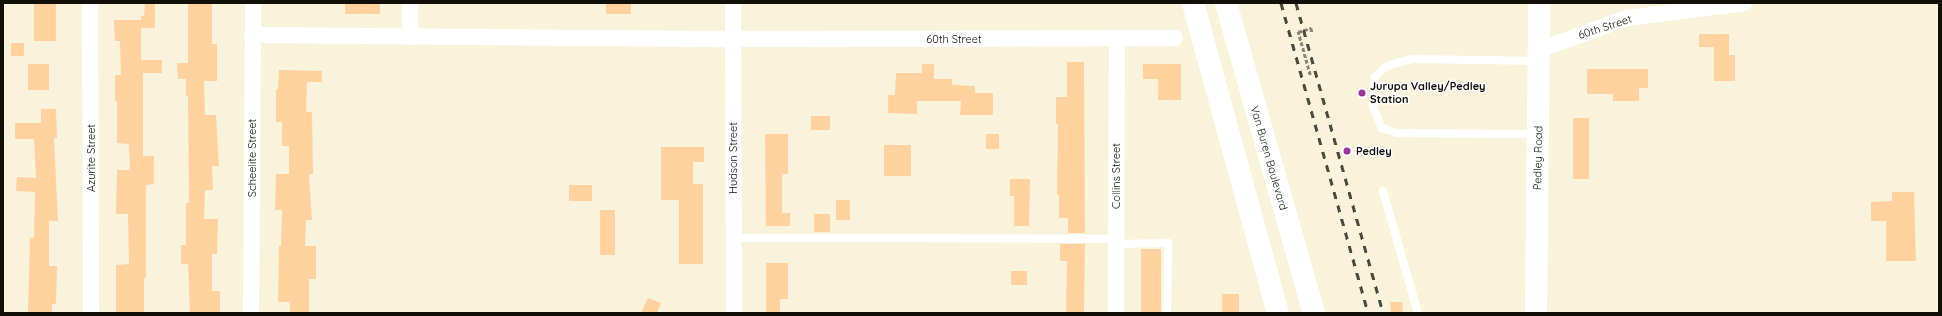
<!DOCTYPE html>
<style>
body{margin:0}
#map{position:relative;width:1942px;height:316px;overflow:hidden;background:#faf3dc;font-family:Quicksand,sans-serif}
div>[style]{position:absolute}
.building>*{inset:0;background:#fed19f;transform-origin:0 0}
.path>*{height:2.5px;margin-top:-1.25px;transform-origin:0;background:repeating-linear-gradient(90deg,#898474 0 4px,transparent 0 6px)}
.lane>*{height:8px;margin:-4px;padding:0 4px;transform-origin:4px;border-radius:4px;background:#fff}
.street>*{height:16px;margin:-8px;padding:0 8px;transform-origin:8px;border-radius:8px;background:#fff}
.secondary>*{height:22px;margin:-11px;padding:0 11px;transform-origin:11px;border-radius:11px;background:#fff}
.primary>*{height:22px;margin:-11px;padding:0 11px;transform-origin:11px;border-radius:11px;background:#fff}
.rail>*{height:3px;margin-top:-1.5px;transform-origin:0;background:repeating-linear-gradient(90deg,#4b483c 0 7px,transparent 0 14px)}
.dots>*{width:11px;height:11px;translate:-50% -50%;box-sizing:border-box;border:2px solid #fff;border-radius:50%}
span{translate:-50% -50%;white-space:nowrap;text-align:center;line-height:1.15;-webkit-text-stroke:3px #fff;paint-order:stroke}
.street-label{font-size:11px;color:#110f07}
.poi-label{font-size:11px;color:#110f07;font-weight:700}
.left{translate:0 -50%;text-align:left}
.frame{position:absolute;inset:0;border:4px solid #110f07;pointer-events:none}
</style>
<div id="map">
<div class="building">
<i style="left:34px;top:3px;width:22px;height:38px"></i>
<i style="clip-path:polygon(145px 3px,155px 3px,155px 28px,141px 28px,141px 16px,144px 16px)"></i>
<i style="clip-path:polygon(188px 3px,212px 3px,212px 44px,217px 44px,217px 81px,204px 81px,205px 115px,216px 115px,219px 166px,212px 166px,213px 190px,205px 190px,204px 219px,218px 219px,217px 254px,212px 254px,212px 291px,220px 291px,220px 313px,190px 313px,188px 264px,181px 264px,181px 245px,186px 245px,186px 203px,189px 203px,188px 96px,186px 96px,186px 79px,178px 79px,177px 63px,188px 63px)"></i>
<i style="left:345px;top:3px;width:35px;height:11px"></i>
<i style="left:606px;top:3px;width:25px;height:11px"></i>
<i style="clip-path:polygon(114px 20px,141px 20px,141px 60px,162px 60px,162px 73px,143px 73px,143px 156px,154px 156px,154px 184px,146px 185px,146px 278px,144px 278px,144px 312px,142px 313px,116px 313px,116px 265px,129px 264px,128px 214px,116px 214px,117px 170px,130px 170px,129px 144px,117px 143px,117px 101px,115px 101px,115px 75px,121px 75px,120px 41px,115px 41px)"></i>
<i style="clip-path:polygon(1699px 34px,1729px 34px,1729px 55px,1735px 55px,1735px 81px,1714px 81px,1714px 47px,1699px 47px)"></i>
<i style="left:11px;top:43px;width:13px;height:13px"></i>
<i style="clip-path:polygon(1067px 62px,1084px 62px,1085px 233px,1068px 233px,1068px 218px,1059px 218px,1059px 195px,1057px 195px,1058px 124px,1056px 124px,1056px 97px,1067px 97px)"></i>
<i style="left:28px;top:64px;width:21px;height:26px"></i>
<i style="clip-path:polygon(922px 64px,934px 64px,934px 79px,952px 79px,952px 85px,975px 86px,975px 93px,993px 93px,993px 115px,960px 115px,961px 101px,917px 101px,917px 114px,888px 113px,888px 95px,895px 95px,896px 73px,922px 73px)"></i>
<i style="clip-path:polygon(1143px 64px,1181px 64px,1181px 100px,1158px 100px,1158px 79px,1143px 79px)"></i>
<i style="clip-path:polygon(1587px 69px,1648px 69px,1648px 88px,1639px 88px,1639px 101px,1613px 101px,1613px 94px,1587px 94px)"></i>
<i style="clip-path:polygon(279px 70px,322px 71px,322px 82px,307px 82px,306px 112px,312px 112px,313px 174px,309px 174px,312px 220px,306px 220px,305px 246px,316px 246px,316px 279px,309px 279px,309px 313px,290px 313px,290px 302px,278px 302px,279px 246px,281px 246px,282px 210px,275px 210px,276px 174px,289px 174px,289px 146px,282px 146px,282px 122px,276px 122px,276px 89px,278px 89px)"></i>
<i style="clip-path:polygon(41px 109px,56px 109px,57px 138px,54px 138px,58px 221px,49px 221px,49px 266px,57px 266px,56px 304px,52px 304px,52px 313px,28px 313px,30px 238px,34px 238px,35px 192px,16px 191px,17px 177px,36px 178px,34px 139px,15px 139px,15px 123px,41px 123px)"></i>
<i style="left:811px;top:116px;width:19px;height:14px"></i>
<i style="left:1573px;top:118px;width:16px;height:61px"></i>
<i style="clip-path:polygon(765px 134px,788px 134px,788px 174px,782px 174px,782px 213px,790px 213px,790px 226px,766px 226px)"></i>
<i style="left:986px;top:134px;width:13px;height:15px"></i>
<i style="left:884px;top:145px;width:27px;height:31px"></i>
<i style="clip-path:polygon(661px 147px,704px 147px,704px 162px,693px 162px,693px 184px,703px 184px,703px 264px,679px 264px,679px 200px,661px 200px)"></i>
<i style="clip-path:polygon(1010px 179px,1030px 179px,1029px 226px,1014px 226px,1014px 196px,1010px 196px)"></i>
<i style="left:569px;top:185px;width:23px;height:16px"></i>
<i style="clip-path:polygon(1892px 192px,1914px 192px,1916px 261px,1886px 261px,1886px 221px,1871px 221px,1871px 202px,1892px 201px)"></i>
<i style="left:836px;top:200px;width:14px;height:20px"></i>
<i style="left:600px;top:210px;width:15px;height:45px"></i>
<i style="left:814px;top:214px;width:16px;height:18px"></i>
<i style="clip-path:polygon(1060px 244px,1085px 244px,1084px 313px,1066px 313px,1067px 261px,1060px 261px)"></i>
<i style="left:1141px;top:249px;width:20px;height:64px"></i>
<i style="clip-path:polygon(766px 263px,788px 263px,788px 299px,780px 299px,780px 313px,766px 313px)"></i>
<i style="left:1011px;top:271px;width:16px;height:14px"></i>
<i style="left:1222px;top:294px;width:17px;height:19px"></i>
<i style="clip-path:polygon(648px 298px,661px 303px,657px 313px,641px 313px)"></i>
<i style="clip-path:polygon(1390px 302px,1402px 302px,1403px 313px,1391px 313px)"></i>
</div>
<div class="path">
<i style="left:1310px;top:75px;width:45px;rotate:-105.6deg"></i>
<i style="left:1298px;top:32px;width:14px;rotate:-17deg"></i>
<i style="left:1311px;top:28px;width:4px;rotate:76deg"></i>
</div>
<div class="lane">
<i style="left:1537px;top:134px;width:140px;rotate:-179.6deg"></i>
<i style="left:1397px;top:133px;width:16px;rotate:-162deg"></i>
<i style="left:1382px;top:128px;width:23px;rotate:-113deg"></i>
<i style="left:1373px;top:107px;width:30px;rotate:-86deg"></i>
<i style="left:1375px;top:77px;width:14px;rotate:-45deg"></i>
<i style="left:1385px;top:67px;width:12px;rotate:-20deg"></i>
<i style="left:1396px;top:63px;width:17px;rotate:-13deg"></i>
<i style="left:1413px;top:59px;width:125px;rotate:0.9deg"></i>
<i style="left:1383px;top:191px;width:127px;rotate:74deg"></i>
<i style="left:734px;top:238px;width:382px;rotate:0.1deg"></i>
<i style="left:1116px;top:244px;width:52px;rotate:-1.1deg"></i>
<i style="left:1168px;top:243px;width:70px;rotate:90.8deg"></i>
</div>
<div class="street">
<i style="left:90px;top:3px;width:310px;rotate:89.8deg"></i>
<i style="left:733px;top:3px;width:310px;rotate:89.8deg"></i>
<i style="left:252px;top:35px;width:480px;rotate:0.5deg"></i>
<i style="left:732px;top:39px;width:443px;rotate:-0.1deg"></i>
<i style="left:410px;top:37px;width:34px;rotate:-90deg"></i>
<i style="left:1539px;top:50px;width:94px;rotate:-20deg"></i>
<i style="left:1627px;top:18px;width:118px;rotate:-7.3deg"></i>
<i style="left:251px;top:313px;width:310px;rotate:-89.6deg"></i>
<i style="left:1116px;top:313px;width:275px;rotate:-89.8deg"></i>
</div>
<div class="secondary">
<i style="left:1536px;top:313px;width:310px;rotate:-89.4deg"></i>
</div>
<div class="primary">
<i style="left:1193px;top:3px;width:321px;rotate:74.7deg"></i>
<i style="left:1226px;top:3px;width:322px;rotate:74.2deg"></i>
</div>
<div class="rail">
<i style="left:1281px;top:3px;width:322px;rotate:74.3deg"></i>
<i style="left:1296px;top:3px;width:322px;rotate:74.3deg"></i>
</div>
<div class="dots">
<i style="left:1362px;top:93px;background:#9e3699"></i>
<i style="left:1347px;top:151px;background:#9e3699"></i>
</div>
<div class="street-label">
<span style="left:1605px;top:27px;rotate:-18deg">60th Street</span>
<span style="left:954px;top:39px">60th Street</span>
<span style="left:91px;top:158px;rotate:-90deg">Azurite Street</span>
<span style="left:252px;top:158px;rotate:-90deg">Scheelite Street</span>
<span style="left:733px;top:158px;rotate:-90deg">Hudson Street</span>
<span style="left:1269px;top:158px;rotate:74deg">Van Buren Boulevard</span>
<span style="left:1538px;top:158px;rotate:-89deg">Pedley Road</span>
<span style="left:1116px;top:176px;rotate:-90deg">Collins Street</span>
</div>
<div class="poi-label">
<span class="left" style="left:1370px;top:93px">Jurupa Valley/Pedley<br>Station</span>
<span class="left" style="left:1356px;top:151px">Pedley</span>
</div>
<div class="frame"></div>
</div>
